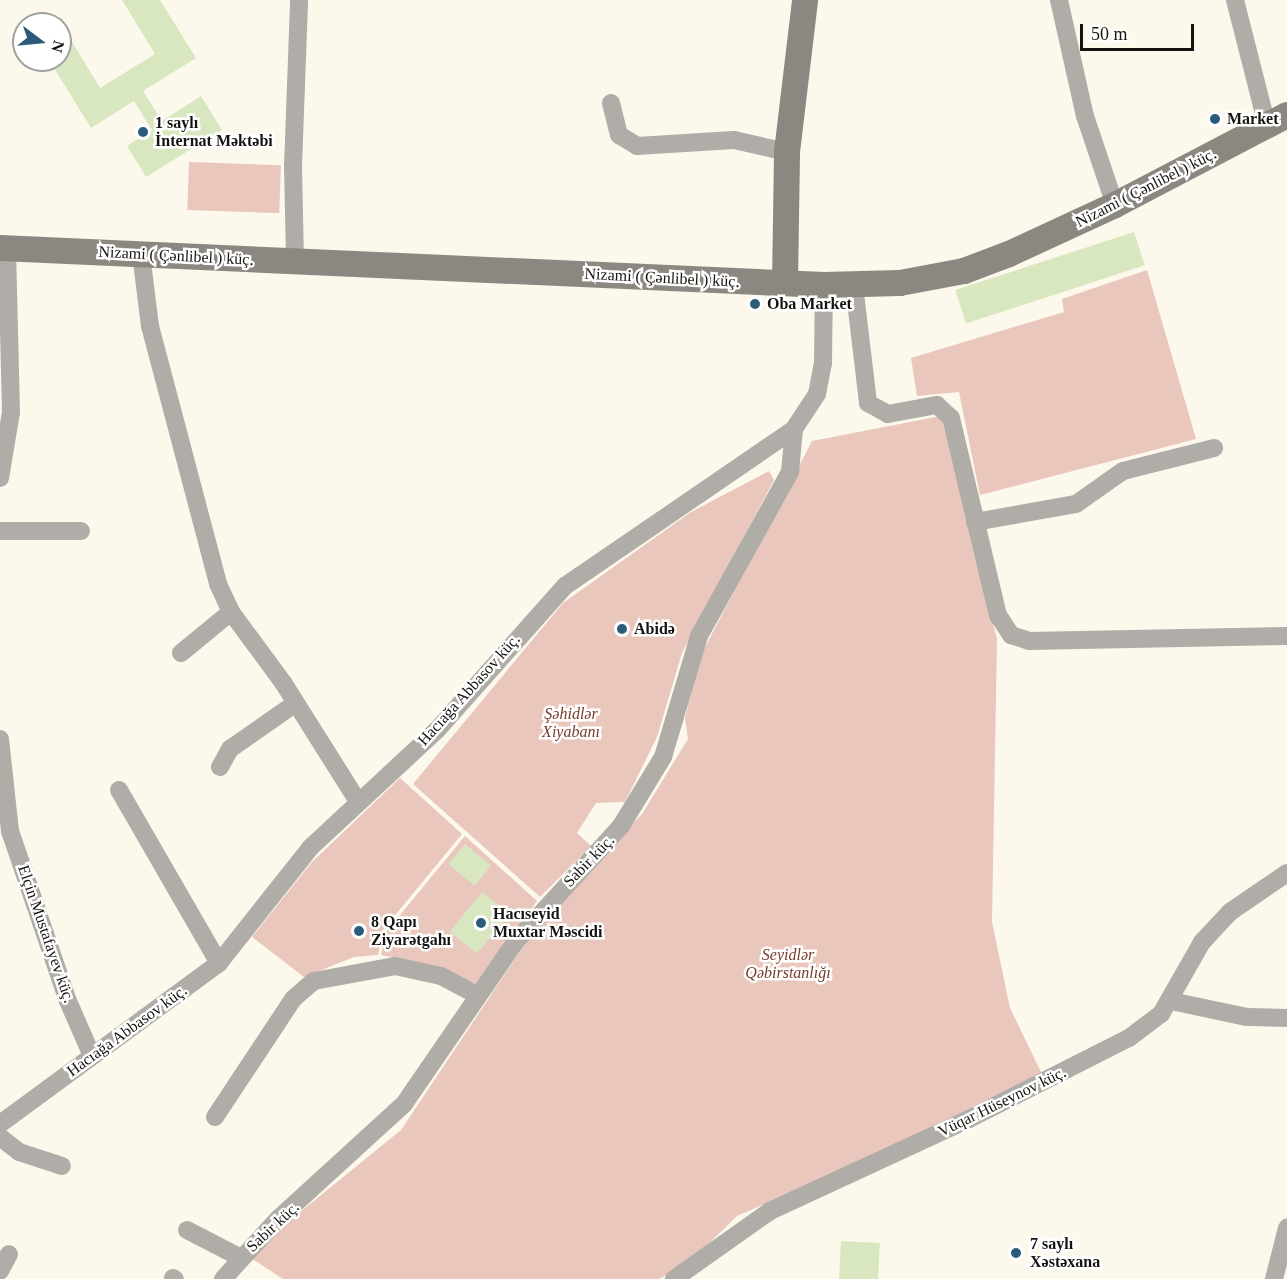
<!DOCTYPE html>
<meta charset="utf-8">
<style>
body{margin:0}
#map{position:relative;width:1287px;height:1279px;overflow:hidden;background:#fcf9ec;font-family:Georgia,serif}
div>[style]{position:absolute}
.green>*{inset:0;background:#e9c7bc;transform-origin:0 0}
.building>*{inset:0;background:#d9e7c0;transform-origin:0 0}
.street>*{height:18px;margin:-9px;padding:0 9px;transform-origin:9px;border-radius:9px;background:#b0aca8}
.secondary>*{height:26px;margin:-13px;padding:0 13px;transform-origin:13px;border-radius:13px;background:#8d8781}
.dots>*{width:16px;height:16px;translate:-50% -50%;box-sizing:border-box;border:3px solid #fff;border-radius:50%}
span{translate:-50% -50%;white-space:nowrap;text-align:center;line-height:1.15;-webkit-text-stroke:5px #fff;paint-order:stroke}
.poi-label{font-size:16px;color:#151410;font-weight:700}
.left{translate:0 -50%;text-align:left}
.street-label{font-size:16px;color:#151410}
.park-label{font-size:16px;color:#753d2a;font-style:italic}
.north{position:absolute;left:12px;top:12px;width:60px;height:60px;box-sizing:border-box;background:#fff;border:2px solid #a1a19f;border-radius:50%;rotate:106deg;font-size:16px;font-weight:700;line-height:24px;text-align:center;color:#151410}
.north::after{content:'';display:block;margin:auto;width:21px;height:27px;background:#2a5c79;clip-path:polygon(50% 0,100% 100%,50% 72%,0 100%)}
.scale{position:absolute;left:1080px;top:24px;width:114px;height:27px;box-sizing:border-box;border:3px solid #151410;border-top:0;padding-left:8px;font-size:18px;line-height:21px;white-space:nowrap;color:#151410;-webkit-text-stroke:4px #fff;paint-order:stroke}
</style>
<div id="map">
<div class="green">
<i style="left:189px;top:162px;width:92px;height:48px;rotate:2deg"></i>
<i style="clip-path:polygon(1147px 270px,1196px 439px,980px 495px,959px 392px,917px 396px,911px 358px,1064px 312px,1062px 299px)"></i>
<i style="clip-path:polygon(941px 416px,997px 639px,992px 922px,1010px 1008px,1042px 1074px,883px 1153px,737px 1216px,686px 1266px,659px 1279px,283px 1279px,251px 1258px,278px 1230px,401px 1130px,547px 911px,642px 814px,688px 739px,685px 718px,701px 655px,812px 441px)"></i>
<i style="clip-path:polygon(769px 471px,774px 480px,682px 653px,657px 737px,625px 802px,596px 803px,577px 833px,591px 846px,540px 897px,413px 784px,563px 603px,691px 512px)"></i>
<i style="clip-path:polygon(400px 778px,462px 834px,383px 930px,378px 955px,354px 957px,304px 977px,252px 937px,311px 863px)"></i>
<i style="clip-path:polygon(465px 836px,537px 901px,476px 984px,435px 966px,381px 955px,386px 932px)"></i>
</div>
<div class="building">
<i style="clip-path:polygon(122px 0,160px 0,196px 58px,143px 91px,162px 121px,201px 96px,222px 130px,146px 177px,127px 146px,152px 130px,134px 101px,91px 128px,49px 60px,60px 60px,62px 25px,100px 88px,155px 54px)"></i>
<i style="left:1134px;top:232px;width:35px;height:188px;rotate:72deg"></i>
<i style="left:465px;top:844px;width:34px;height:26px;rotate:40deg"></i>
<i style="left:482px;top:892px;width:35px;height:51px;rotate:39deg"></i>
<i style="left:841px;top:1241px;width:39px;height:38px;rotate:3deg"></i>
</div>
<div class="street">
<i style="left:1059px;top:0;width:119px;rotate:77.4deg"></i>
<i style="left:1085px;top:116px;width:94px;rotate:71.4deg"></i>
<i style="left:1235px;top:0;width:130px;rotate:75.7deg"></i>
<i style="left:611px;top:103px;width:33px;rotate:76deg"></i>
<i style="left:619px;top:135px;width:21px;rotate:31deg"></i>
<i style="left:637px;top:146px;width:97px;rotate:-3.5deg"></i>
<i style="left:734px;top:140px;width:54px;rotate:12.8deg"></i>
<i style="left:141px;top:254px;width:73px;rotate:82.9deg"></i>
<i style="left:150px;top:326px;width:267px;rotate:75.2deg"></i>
<i style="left:218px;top:584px;width:31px;rotate:65deg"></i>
<i style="left:231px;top:612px;width:89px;rotate:53.6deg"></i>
<i style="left:284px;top:684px;width:137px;rotate:57.8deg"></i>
<i style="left:295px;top:261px;width:94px;rotate:-91.2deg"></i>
<i style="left:293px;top:167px;width:167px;rotate:-87.9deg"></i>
<i style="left:854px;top:285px;width:119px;rotate:83.2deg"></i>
<i style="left:868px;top:403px;width:23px;rotate:29deg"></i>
<i style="left:888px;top:414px;width:50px;rotate:-10.4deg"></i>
<i style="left:937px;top:405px;width:19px;rotate:43deg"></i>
<i style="left:951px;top:418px;width:203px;rotate:76.6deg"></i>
<i style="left:998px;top:615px;width:24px;rotate:57deg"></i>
<i style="left:1011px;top:635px;width:19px;rotate:18deg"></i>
<i style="left:1029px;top:641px;width:258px;rotate:-1.1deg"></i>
<i style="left:0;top:478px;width:67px;rotate:-80.5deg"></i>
<i style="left:11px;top:412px;width:163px;rotate:-91.4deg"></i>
<i style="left:975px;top:522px;width:103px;rotate:-10.1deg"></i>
<i style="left:1076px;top:504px;width:57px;rotate:-35.1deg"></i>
<i style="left:1123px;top:471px;width:94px;rotate:-14.2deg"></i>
<i style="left:0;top:531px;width:81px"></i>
<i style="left:181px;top:653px;width:65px;rotate:-39.4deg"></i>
<i style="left:0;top:739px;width:93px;rotate:83.8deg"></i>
<i style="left:10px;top:831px;width:180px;rotate:71.2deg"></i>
<i style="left:68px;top:1001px;width:60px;rotate:66.4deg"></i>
<i style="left:220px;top:767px;width:21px;rotate:-61deg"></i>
<i style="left:230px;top:749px;width:80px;rotate:-34.9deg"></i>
<i style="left:119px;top:790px;width:200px;rotate:60deg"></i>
<i style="left:1171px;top:1001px;width:78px;rotate:11.9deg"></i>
<i style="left:1247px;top:1017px;width:40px;rotate:1.4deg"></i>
<i style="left:215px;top:1117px;width:141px;rotate:-56.5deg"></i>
<i style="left:293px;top:999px;width:28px;rotate:-41deg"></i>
<i style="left:314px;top:981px;width:82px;rotate:-10.5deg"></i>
<i style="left:395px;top:966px;width:47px;rotate:12.3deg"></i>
<i style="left:441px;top:976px;width:41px;rotate:27.8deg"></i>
<i style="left:0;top:1124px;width:272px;rotate:-36.3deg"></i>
<i style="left:219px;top:963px;width:148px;rotate:-51.6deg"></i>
<i style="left:311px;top:847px;width:172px;rotate:-42.9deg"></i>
<i style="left:437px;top:730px;width:193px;rotate:-48.4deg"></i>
<i style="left:565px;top:586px;width:278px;rotate:-34.4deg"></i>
<i style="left:794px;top:429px;width:42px;rotate:-56.7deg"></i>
<i style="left:817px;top:394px;width:32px;rotate:-79deg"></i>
<i style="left:823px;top:363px;width:78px;rotate:-89.3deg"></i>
<i style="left:0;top:1137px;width:24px;rotate:38deg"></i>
<i style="left:19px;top:1152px;width:45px;rotate:18deg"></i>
<i style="left:187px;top:1230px;width:61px;rotate:27.4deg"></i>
<i style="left:0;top:1271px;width:19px;rotate:-62deg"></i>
<i style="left:173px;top:1278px;width:2px;rotate:27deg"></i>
<i style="left:223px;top:1279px;width:80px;rotate:-47.5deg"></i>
<i style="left:277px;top:1220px;width:172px;rotate:-42.4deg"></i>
<i style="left:404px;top:1104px;width:198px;rotate:-55.5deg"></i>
<i style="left:516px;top:941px;width:156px;rotate:-47.6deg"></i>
<i style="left:621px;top:826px;width:81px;rotate:-58.7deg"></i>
<i style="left:663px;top:757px;width:126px;rotate:-73.4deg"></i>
<i style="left:699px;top:636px;width:188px;rotate:-61deg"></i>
<i style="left:790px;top:472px;width:43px;rotate:-84.7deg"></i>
<i style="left:674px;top:1279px;width:118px;rotate:-35.3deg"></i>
<i style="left:770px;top:1211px;width:219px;rotate:-24.8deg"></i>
<i style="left:969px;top:1119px;width:179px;rotate:-26.9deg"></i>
<i style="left:1129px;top:1038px;width:40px;rotate:-37deg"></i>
<i style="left:1161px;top:1014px;width:83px;rotate:-60.3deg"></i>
<i style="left:1202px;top:942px;width:41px;rotate:-47deg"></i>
<i style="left:1230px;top:912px;width:69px;rotate:-34.4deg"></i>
<i style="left:1274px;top:1279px;width:53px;rotate:-75.7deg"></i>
</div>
<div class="secondary">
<i style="left:0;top:248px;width:825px;rotate:2.57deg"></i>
<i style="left:824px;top:285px;width:76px;rotate:-1.5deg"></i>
<i style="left:900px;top:283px;width:65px;rotate:-10.6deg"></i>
<i style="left:964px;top:271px;width:48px;rotate:-20.7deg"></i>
<i style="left:1009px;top:254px;width:117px;rotate:-24.8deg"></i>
<i style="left:1115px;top:205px;width:194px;rotate:-27.6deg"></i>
<i style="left:785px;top:283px;width:131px;rotate:-89.1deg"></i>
<i style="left:787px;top:152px;width:153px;rotate:-83.2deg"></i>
</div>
<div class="dots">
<i style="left:1215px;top:119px;background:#2a5c79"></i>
<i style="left:143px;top:132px;background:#2a5c79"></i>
<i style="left:755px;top:304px;background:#2a5c79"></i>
<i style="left:622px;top:629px;background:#2a5c79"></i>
<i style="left:481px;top:923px;background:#2a5c79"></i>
<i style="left:359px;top:931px;background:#2a5c79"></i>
<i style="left:1016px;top:1253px;background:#2a5c79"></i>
</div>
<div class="poi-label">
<span class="left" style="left:1227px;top:119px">Market</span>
<span class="left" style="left:155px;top:132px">1 saylı<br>İnternat Məktəbi</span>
<span class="left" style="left:767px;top:304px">Oba Market</span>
<span class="left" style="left:634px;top:629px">Abidə</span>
<span class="left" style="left:493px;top:923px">Hacıseyid<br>Muxtar Məscidi</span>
<span class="left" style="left:371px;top:931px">8 Qapı<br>Ziyarətgahı</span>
<span class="left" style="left:1030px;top:1253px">7 saylı<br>Xəstəxana</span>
</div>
<div class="street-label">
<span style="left:1146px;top:188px;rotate:-27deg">Nizami ( Çənlibel ) küç.</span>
<span style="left:176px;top:256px;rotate:3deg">Nizami ( Çənlibel ) küç.</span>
<span style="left:662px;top:278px;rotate:3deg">Nizami ( Çənlibel ) küç.</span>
<span style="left:469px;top:690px;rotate:-48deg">Hacıağa Abbasov küç.</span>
<span style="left:589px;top:861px;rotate:-46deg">Sabir küç.</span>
<span style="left:46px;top:934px;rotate:71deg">Elçin Mustafayev küç.</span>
<span style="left:127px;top:1031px;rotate:-36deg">Hacıağa Abbasov küç.</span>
<span style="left:1002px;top:1102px;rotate:-26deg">Vüqar Hüseynov küç.</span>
<span style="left:273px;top:1227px;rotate:-43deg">Sabir küç.</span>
</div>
<div class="park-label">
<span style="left:571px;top:723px">Şəhidlər<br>Xiyabanı</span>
<span style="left:788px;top:964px">Seyidlər<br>Qəbirstanlığı</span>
</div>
<div class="north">N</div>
<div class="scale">50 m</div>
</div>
